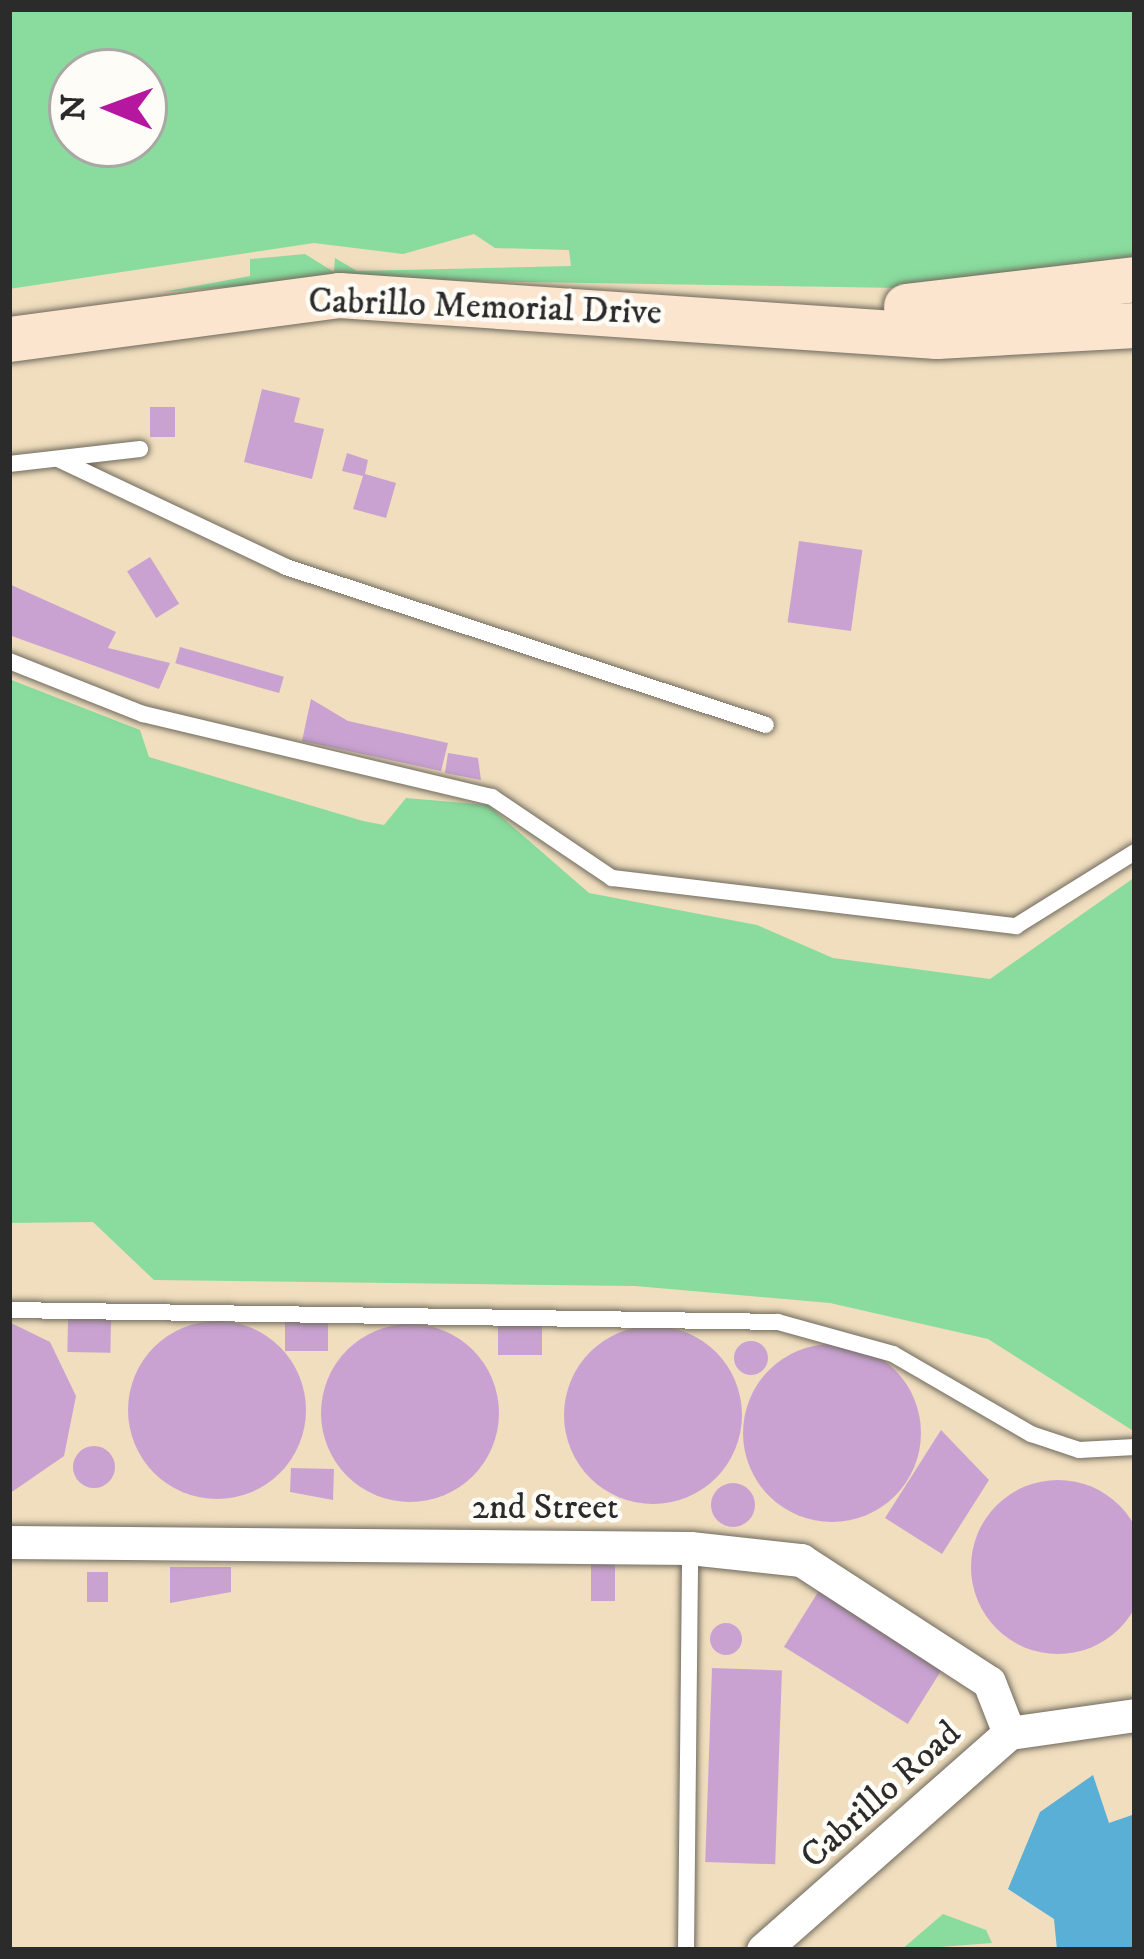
<!DOCTYPE html>
<style>
body{margin:0}
#map{position:relative;width:1144px;height:1959px;overflow:hidden;background:#f0debe;font-family:"IM FELL DW Pica",serif}
div>[style]{position:absolute}
.green>*{inset:0;background:#89dc9d}
.water>*{inset:0;background:#59afd6}
.building>*{inset:0;background:#c9a2d2;transform-origin:0 0}
.round{border-radius:50%}
.roads{filter:drop-shadow(0 0 3px #706a5e) drop-shadow(0 0 3px #706a5e)}
.lane>*{height:16px;margin:-8px;padding:0 8px;transform-origin:8px;border-radius:8px;background:#fff}
.street>*{height:33px;margin:-16.5px;padding:0 16.5px;transform-origin:16.5px;border-radius:16.5px;background:#fff}
.secondary>*{height:45px;margin:-22.5px;padding:0 22.5px;transform-origin:22.5px;border-radius:22.5px;background:#fce5cf}
span{translate:-50% -50%;white-space:nowrap;text-align:center;line-height:1.15;-webkit-text-stroke:9px #fdfcf7;paint-order:stroke}
.street-label{font-size:36px;color:#2b2b2b}
.frame{position:absolute;inset:0;border:12px solid #2b2b2b;pointer-events:none}
.north{position:absolute;left:48px;top:48px;width:120px;height:120px;box-sizing:border-box;background:#fdfcf7;border:3px solid #a9a8a5;border-radius:50%;rotate:271deg;font-size:33px;font-weight:700;line-height:48px;text-align:center;color:#2b2b2b}
.north::after{content:'';display:block;margin:auto;width:42px;height:54px;background:#b5179e;clip-path:polygon(50% 0,100% 100%,50% 72%,0 100%)}
</style>
<div id="map">
<div class="green">
<i style="clip-path:polygon(evenodd,9px 9px,1135px 9px,1135px 264px,962px 289px,336px 279px,163px 292px,250px 276px,250px 259px,305px 254px,334px 272px,335px 258px,357px 271px,571px 266px,569px 250px,495px 248px,474px 234px,403px 254px,314px 243px,9px 289px,9px 9px,72px 72px,144px 72px,144px 144px,72px 144px,72px 72px)"></i>
<i style="clip-path:polygon(9px 679px,140px 730px,149px 757px,363px 821px,384px 825px,406px 798px,488px 805px,589px 893px,757px 925px,833px 958px,990px 979px,1135px 877px,1135px 1432px,988px 1339px,830px 1303px,635px 1286px,154px 1280px,93px 1222px,9px 1223px)"></i>
<i style="clip-path:polygon(943px 1914px,986px 1930px,992px 1943px,901px 1950px)"></i>
</div>
<div class="water">
<i style="clip-path:polygon(1093px 1775px,1109px 1823px,1135px 1814px,1135px 1950px,1057px 1950px,1054px 1919px,1008px 1889px,1040px 1812px)"></i>
</div>
<div class="building">
<i style="clip-path:polygon(262px 389px,300px 398px,294px 422px,324px 429px,312px 479px,244px 462px)"></i>
<i style="left:150px;top:407px;width:25px;height:30px"></i>
<i style="clip-path:polygon(347px 453px,368px 460px,365px 474px,396px 483px,386px 518px,353px 509px,363px 476px,342px 471px)"></i>
<i style="left:799px;top:541px;width:64px;height:82px;rotate:8deg"></i>
<i style="left:150px;top:557px;width:55px;height:27px;rotate:58deg"></i>
<i style="clip-path:polygon(9px 584px,116px 632px,108px 648px,170px 663px,159px 689px,9px 635px)"></i>
<i style="left:180px;top:647px;width:108px;height:17px;rotate:16deg"></i>
<i style="clip-path:polygon(311px 699px,348px 721px,448px 743px,441px 771px,302px 741px)"></i>
<i style="clip-path:polygon(448px 753px,478px 758px,481px 780px,445px 773px)"></i>
<i style="left:68px;top:1318px;width:43px;height:34px;rotate:1deg"></i>
<i style="left:285px;top:1321px;width:43px;height:30px"></i>
<i style="left:498px;top:1321px;width:44px;height:34px"></i>
<i class="round" style="left:128px;top:1321px;width:178px;height:178px"></i>
<i style="clip-path:polygon(9px 1322px,50px 1342px,76px 1396px,64px 1456px,9px 1494px)"></i>
<i class="round" style="left:321px;top:1324px;width:178px;height:178px"></i>
<i class="round" style="left:564px;top:1326px;width:178px;height:178px"></i>
<i class="round" style="left:734px;top:1341px;width:34px;height:34px"></i>
<i class="round" style="left:743px;top:1344px;width:178px;height:178px"></i>
<i style="clip-path:polygon(941px 1430px,989px 1480px,942px 1554px,885px 1518px)"></i>
<i class="round" style="left:73px;top:1446px;width:42px;height:42px"></i>
<i style="clip-path:polygon(291px 1468px,334px 1469px,333px 1500px,290px 1492px)"></i>
<i class="round" style="left:971px;top:1480px;width:174px;height:174px"></i>
<i class="round" style="left:711px;top:1483px;width:44px;height:44px"></i>
<i style="left:591px;top:1564px;width:24px;height:37px"></i>
<i style="clip-path:polygon(170px 1567px,231px 1567px,231px 1592px,170px 1603px)"></i>
<i style="left:87px;top:1572px;width:21px;height:30px"></i>
<i style="left:820px;top:1589px;width:146px;height:68px;rotate:32deg"></i>
<i class="round" style="left:710px;top:1623px;width:32px;height:32px"></i>
<i style="left:712px;top:1668px;width:70px;height:194px;rotate:2deg"></i>
</div>
<div class="roads">
<div class="lane">
<i style="left:58px;top:459px;width:252px;rotate:25.3deg"></i>
<i style="left:286px;top:567px;width:505px;rotate:18.22deg"></i>
<i style="left:9px;top:464px;width:132px;rotate:-6.5deg"></i>
<i style="left:9px;top:661px;width:144px;rotate:21.6deg"></i>
<i style="left:143px;top:714px;width:359px;rotate:13.4deg"></i>
<i style="left:492px;top:797px;width:145px;rotate:34deg"></i>
<i style="left:612px;top:878px;width:407px;rotate:6.8deg"></i>
<i style="left:1016px;top:926px;width:140px;rotate:-31.9deg"></i>
<i style="left:9px;top:1310px;width:769px;rotate:0.89deg"></i>
<i style="left:778px;top:1322px;width:119px;rotate:15.5deg"></i>
<i style="left:893px;top:1354px;width:160px;rotate:30.1deg"></i>
<i style="left:1031px;top:1434px;width:51px;rotate:18.4deg"></i>
<i style="left:1079px;top:1450px;width:56px;rotate:-3.1deg"></i>
<i style="left:686px;top:1950px;width:402px;rotate:-89.4deg"></i>
</div>
<div class="street">
<i style="left:9px;top:1542px;width:681px;rotate:0.5deg"></i>
<i style="left:690px;top:1548px;width:112px;rotate:6.2deg"></i>
<i style="left:801px;top:1560px;width:224px;rotate:33deg"></i>
<i style="left:989px;top:1682px;width:55px;rotate:68.6deg"></i>
<i style="left:763px;top:1950px;width:328px;rotate:-41.4deg"></i>
<i style="left:1009px;top:1733px;width:127px;rotate:-8.1deg"></i>
</div>
<div class="secondary">
<i style="left:906px;top:306px;width:231px;rotate:-6.7deg"></i>
<i style="left:9px;top:339px;width:333px;rotate:-7.6deg"></i>
<i style="left:339px;top:295px;width:599px;rotate:3.92deg"></i>
<i style="left:937px;top:336px;width:198px;rotate:-3.2deg"></i>
</div>
</div>
<div class="street-label">
<span style="left:485px;top:307px;rotate:2deg">Cabrillo Memorial Drive</span>
<span style="left:545px;top:1508px">2nd Street</span>
<span style="left:881px;top:1795px;rotate:-42deg">Cabrillo Road</span>
</div>
<div class="frame"></div>
<div class="north">N</div>
</div>
